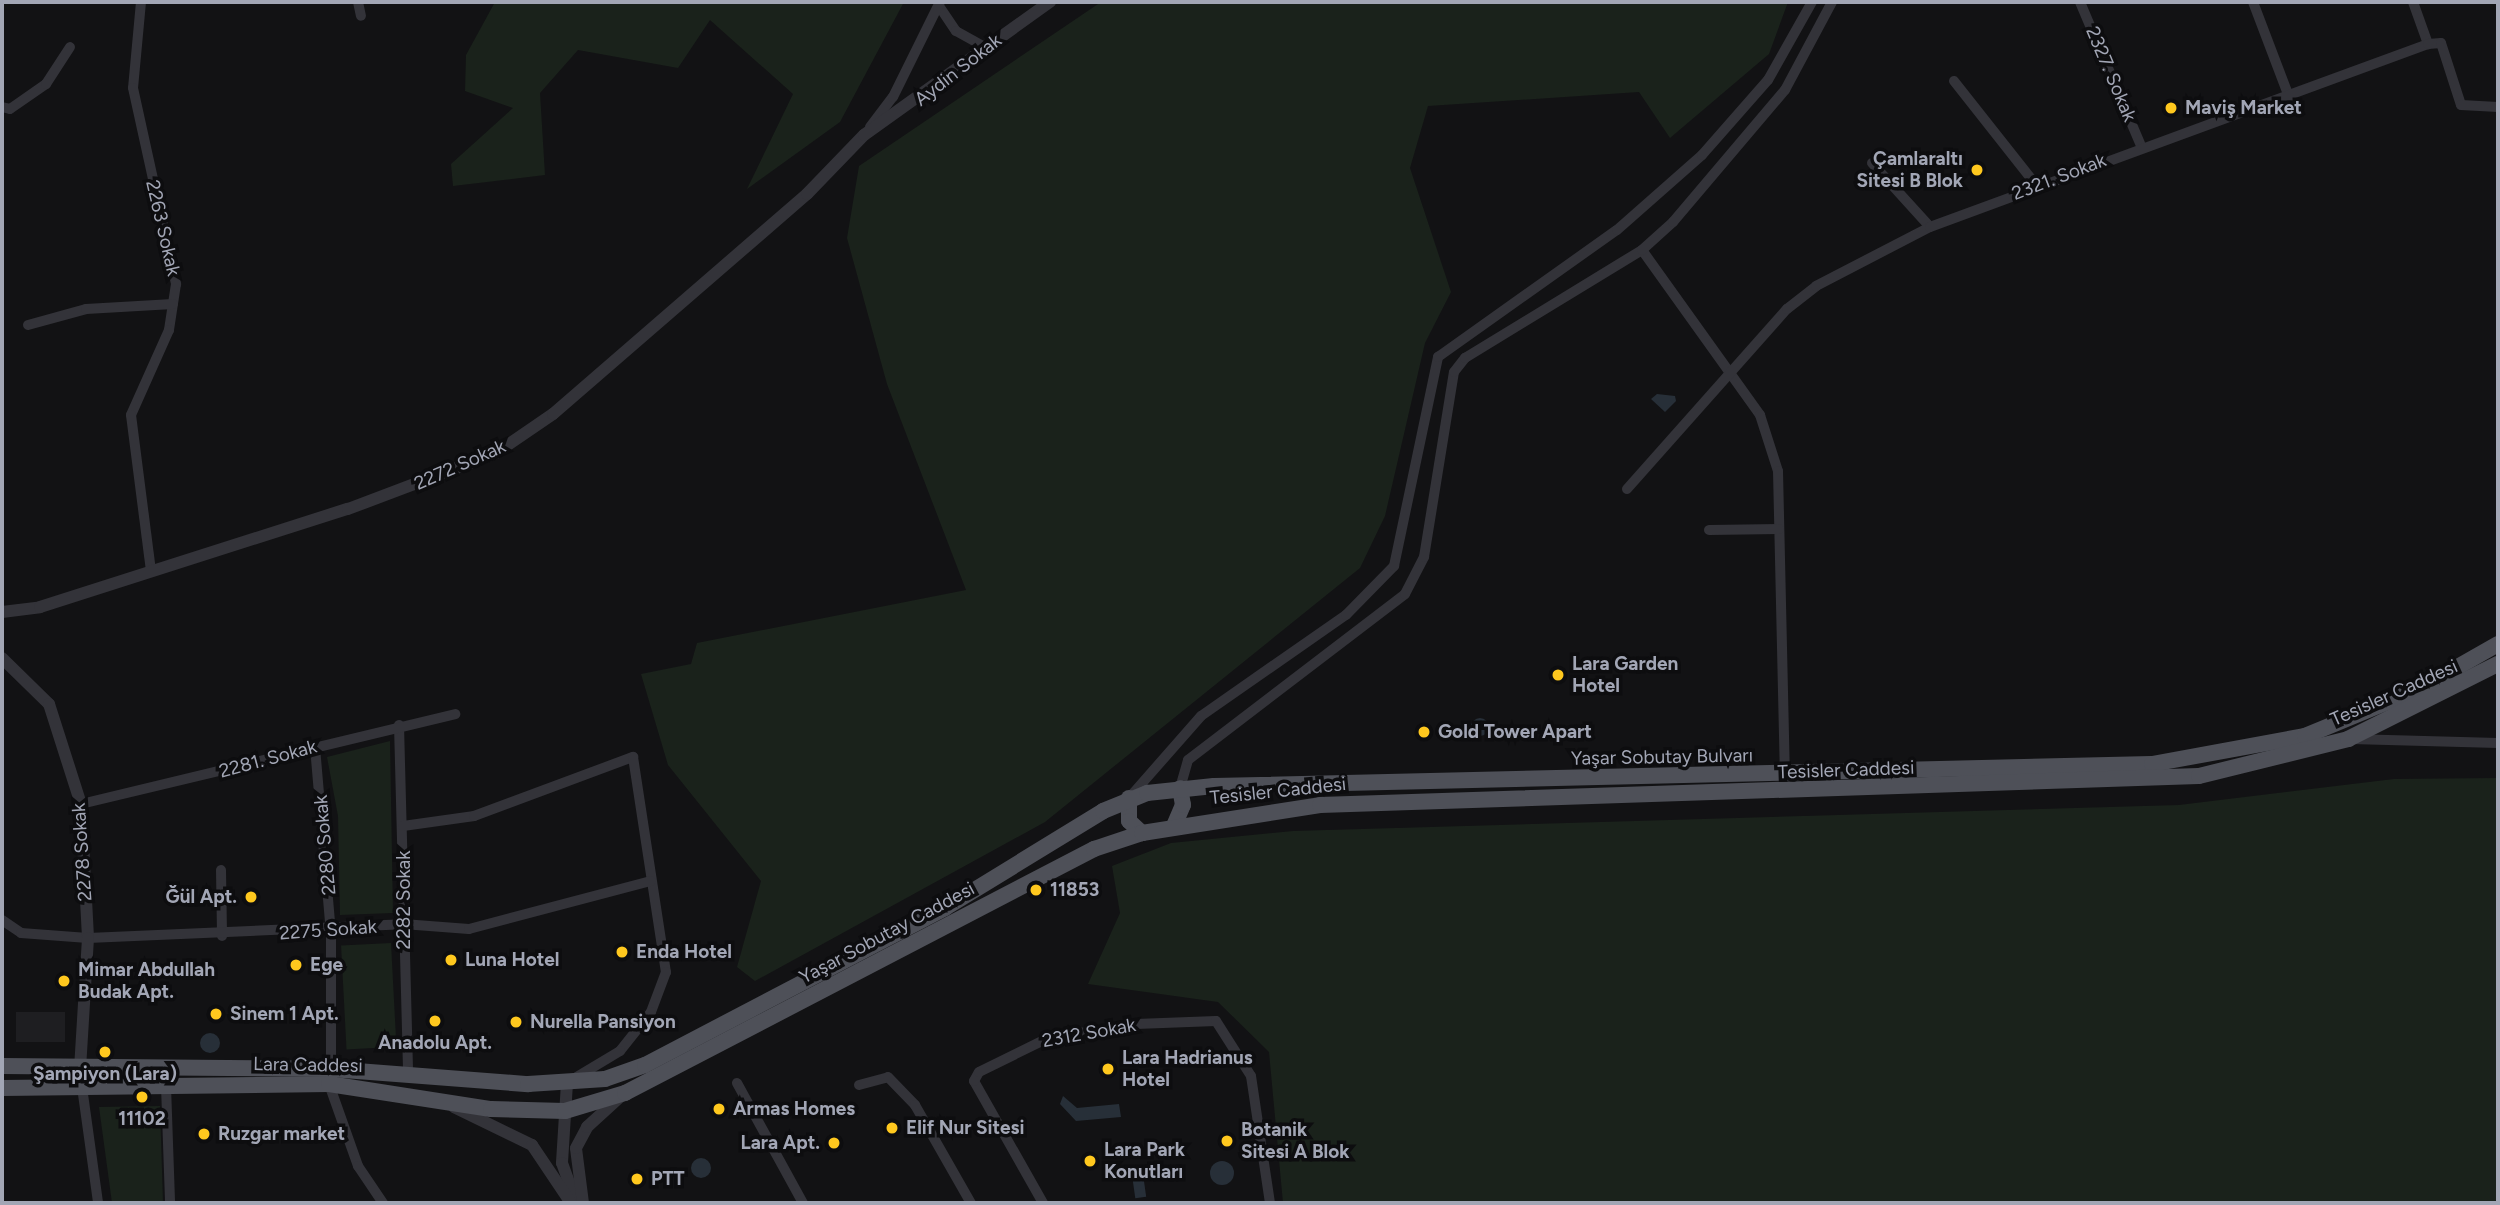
<!DOCTYPE html>
<meta charset="utf-8">
<style>
body{margin:0}
#map{position:relative;width:2500px;height:1205px;overflow:hidden;background:#121214;font-family:Figtree,sans-serif}
div>[style]{position:absolute}
.built>*{inset:0;background:#1e1e21;transform-origin:0 0}
.green>*{inset:0;background:#1a221b;transform-origin:0 0}
.water>*{inset:0;background:#272f38;transform-origin:0 0}
.round{border-radius:50%}
.minor>*{height:10px;margin:-5px;padding:0 5px;transform-origin:5px;border-radius:5px;background:#333339}
.tertiary>*{height:12px;margin:-6px;padding:0 6px;transform-origin:6px;border-radius:6px;background:#333339}
.primary>*{height:16px;margin:-8px;padding:0 8px;transform-origin:8px;border-radius:8px;background:#4e5058}
.dots>*{width:19px;height:19px;translate:-50% -50%;box-sizing:border-box;border:4px solid #0d0d0f;border-radius:50%}
span{translate:-50% -50%;white-space:nowrap;text-align:center;line-height:1.15;-webkit-text-stroke:7px #0d0d0f;paint-order:stroke}
.street-label{font-size:19px;color:#a2a6b5}
.poi-label{font-size:19px;color:#a2a6b5;font-weight:700}
.left{translate:0 -50%;text-align:left}
.right{translate:-100% -50%;text-align:right}
.frame{position:absolute;inset:0;border:4px solid #a2a6b5;pointer-events:none}
</style>
<div id="map">
<div class="built">
<i style="left:16px;top:1012px;width:49px;height:30px"></i>
</div>
<div class="green">
<i style="clip-path:polygon(495px 2px,904px 2px,840px 122px,747px 189px,793px 94px,710px 20px,678px 68px,578px 50px,540px 93px,545px 175px,453px 186px,451px 164px,513px 108px,465px 91px,466px 55px)"></i>
<i style="clip-path:polygon(1101px 2px,1788px 2px,1769px 54px,1670px 138px,1639px 92px,1428px 106px,1410px 168px,1451px 292px,1425px 343px,1385px 516px,1360px 568px,1045px 822px,755px 981px,737px 967px,761px 881px,668px 765px,641px 674px,691px 664px,697px 643px,966px 590px,887px 384px,847px 238px,859px 166px)"></i>
<i style="clip-path:polygon(390px 741px,393px 913px,340px 915px,338px 816px,327px 757px)"></i>
<i style="clip-path:polygon(2498px 778px,2498px 1203px,1283px 1203px,1269px 1052px,1218px 1002px,1088px 984px,1120px 913px,1112px 866px,1171px 843px,1293px 831px,2179px 805px,2394px 779px)"></i>
<i style="left:391px;top:943px;width:104px;height:50px;rotate:87deg"></i>
<i style="clip-path:polygon(160px 1106px,163px 1203px,112px 1203px,99px 1107px)"></i>
</div>
<div class="water">
<i style="clip-path:polygon(1657px 394px,1675px 396px,1676px 401px,1665px 412px,1651px 399px)"></i>
<i class="round" style="left:1471px;top:718px;width:18px;height:18px"></i>
<i class="round" style="left:200px;top:1033px;width:20px;height:20px"></i>
<i style="clip-path:polygon(1063px 1096px,1077px 1108px,1119px 1104px,1121px 1117px,1076px 1121px,1060px 1104px)"></i>
<i class="round" style="left:691px;top:1158px;width:20px;height:20px"></i>
<i class="round" style="left:1210px;top:1161px;width:24px;height:24px"></i>
<i style="left:1142px;top:1167px;width:30px;height:11px;rotate:82deg"></i>
</div>
<div class="minor">
<i style="left:141px;top:2px;width:86px;rotate:95.3deg"></i>
<i style="left:133px;top:88px;width:201px;rotate:77.6deg"></i>
<i style="left:176px;top:284px;width:47px;rotate:98.7deg"></i>
<i style="left:169px;top:330px;width:93px;rotate:114.1deg"></i>
<i style="left:131px;top:415px;width:158px;rotate:82.7deg"></i>
<i style="left:358px;top:2px;width:14px;rotate:78deg"></i>
<i style="left:2080px;top:2px;width:156px;rotate:67deg"></i>
<i style="left:2253px;top:2px;width:102px;rotate:69.2deg"></i>
<i style="left:2413px;top:2px;width:45px;rotate:70.3deg"></i>
<i style="left:939px;top:6px;width:30px;rotate:56deg"></i>
<i style="left:956px;top:31px;width:33px;rotate:29deg"></i>
<i style="left:1954px;top:81px;width:134px;rotate:51.7deg"></i>
<i style="left:2px;top:107px;width:8px;rotate:14deg"></i>
<i style="left:10px;top:109px;width:44px;rotate:-34.8deg"></i>
<i style="left:46px;top:84px;width:44px;rotate:-57deg"></i>
<i style="left:870px;top:127px;width:38px;rotate:-53deg"></i>
<i style="left:893px;top:97px;width:106px;rotate:-63.7deg"></i>
<i style="left:1872px;top:163px;width:86px;rotate:47.8deg"></i>
<i style="left:1642px;top:250px;width:203px;rotate:54.4deg"></i>
<i style="left:1760px;top:415px;width:59px;rotate:72.2deg"></i>
<i style="left:1778px;top:471px;width:305px;rotate:88.7deg"></i>
<i style="left:28px;top:325px;width:60px;rotate:-15.4deg"></i>
<i style="left:86px;top:309px;width:87px;rotate:-3.3deg"></i>
<i style="left:1627px;top:489px;width:241px;rotate:-48.4deg"></i>
<i style="left:1787px;top:309px;width:37px;rotate:-38deg"></i>
<i style="left:1816px;top:286px;width:128px;rotate:-27.4deg"></i>
<i style="left:1930px;top:227px;width:531px;rotate:-20.18deg"></i>
<i style="left:2428px;top:44px;width:13px;rotate:-4deg"></i>
<i style="left:2441px;top:43px;width:65px;rotate:72.1deg"></i>
<i style="left:2461px;top:105px;width:37px;rotate:3deg"></i>
<i style="left:1709px;top:530px;width:70px;rotate:-0.8deg"></i>
<i style="left:399px;top:725px;width:350px;rotate:88.5deg"></i>
<i style="left:2351px;top:739px;width:147px;rotate:1.6deg"></i>
<i style="left:315px;top:747px;width:186px;rotate:85.1deg"></i>
<i style="left:331px;top:932px;width:137px;rotate:90deg"></i>
<i style="left:1180px;top:788px;width:29px;rotate:-74deg"></i>
<i style="left:1188px;top:760px;width:273px;rotate:-37.4deg"></i>
<i style="left:1405px;top:594px;width:42px;rotate:-62.8deg"></i>
<i style="left:1424px;top:557px;width:187px;rotate:-80.8deg"></i>
<i style="left:1454px;top:372px;width:18px;rotate:-52deg"></i>
<i style="left:1465px;top:358px;width:207px;rotate:-31.4deg"></i>
<i style="left:1642px;top:250px;width:42px;rotate:-42.1deg"></i>
<i style="left:1673px;top:222px;width:173px;rotate:-49.7deg"></i>
<i style="left:1785px;top:90px;width:100px;rotate:-61.9deg"></i>
<i style="left:1129px;top:798px;width:109px;rotate:-48.7deg"></i>
<i style="left:1201px;top:716px;width:177px;rotate:-34.9deg"></i>
<i style="left:1346px;top:615px;width:69px;rotate:-45.6deg"></i>
<i style="left:1394px;top:566px;width:214px;rotate:-78.1deg"></i>
<i style="left:1438px;top:357px;width:219px;rotate:-35.4deg"></i>
<i style="left:1617px;top:230px;width:113px;rotate:-41.4deg"></i>
<i style="left:1702px;top:155px;width:100px;rotate:-48.7deg"></i>
<i style="left:1768px;top:80px;width:90px;rotate:-60.6deg"></i>
<i style="left:81px;top:804px;width:385px;rotate:-13.5deg"></i>
<i style="left:403px;top:826px;width:72px;rotate:-8deg"></i>
<i style="left:474px;top:816px;width:170px;rotate:-20.4deg"></i>
<i style="left:633px;top:757px;width:218px;rotate:81.3deg"></i>
<i style="left:666px;top:972px;width:43px;rotate:110.6deg"></i>
<i style="left:651px;top:1012px;width:50px;rotate:128.5deg"></i>
<i style="left:620px;top:1051px;width:58px;rotate:149deg"></i>
<i style="left:221px;top:870px;width:66px;rotate:89.1deg"></i>
<i style="left:2px;top:920px;width:23px;rotate:34deg"></i>
<i style="left:21px;top:933px;width:67px;rotate:4.3deg"></i>
<i style="left:88px;top:938px;width:315px;rotate:-2.5deg"></i>
<i style="left:403px;top:924px;width:66px;rotate:4.3deg"></i>
<i style="left:469px;top:929px;width:188px;rotate:-14.8deg"></i>
<i style="left:737px;top:1083px;width:137px;rotate:61.2deg"></i>
<i style="left:329px;top:1084px;width:87px;rotate:70.5deg"></i>
<i style="left:358px;top:1166px;width:45px;rotate:56deg"></i>
<i style="left:859px;top:1085px;width:30px;rotate:-15deg"></i>
<i style="left:888px;top:1077px;width:39px;rotate:46deg"></i>
<i style="left:915px;top:1105px;width:113px;rotate:60.3deg"></i>
<i style="left:166px;top:1086px;width:117px;rotate:88deg"></i>
<i style="left:82px;top:1087px;width:117px;rotate:82.1deg"></i>
<i style="left:1043px;top:1203px;width:140px;rotate:-119.5deg"></i>
<i style="left:974px;top:1081px;width:10px;rotate:-61deg"></i>
<i style="left:979px;top:1072px;width:77px;rotate:-26.2deg"></i>
<i style="left:1048px;top:1038px;width:89px;rotate:-9deg"></i>
<i style="left:1136px;top:1024px;width:80px;rotate:-2.1deg"></i>
<i style="left:1216px;top:1021px;width:65px;rotate:57.5deg"></i>
<i style="left:1251px;top:1076px;width:128px;rotate:81.5deg"></i>
</div>
<div class="tertiary">
<i style="left:2px;top:612px;width:38px;rotate:-7deg"></i>
<i style="left:40px;top:607px;width:323px;rotate:-17.7deg"></i>
<i style="left:348px;top:509px;width:158px;rotate:-20.7deg"></i>
<i style="left:496px;top:453px;width:69px;rotate:-34.4deg"></i>
<i style="left:553px;top:414px;width:336px;rotate:-40.9deg"></i>
<i style="left:807px;top:194px;width:82px;rotate:-46deg"></i>
<i style="left:864px;top:135px;width:229px;rotate:-35.6deg"></i>
<i style="left:2px;top:658px;width:66px;rotate:44.4deg"></i>
<i style="left:49px;top:704px;width:105px;rotate:72.3deg"></i>
<i style="left:81px;top:804px;width:134px;rotate:87deg"></i>
<i style="left:88px;top:938px;width:132px;rotate:93.5deg"></i>
<i style="left:567px;top:1083px;width:80px;rotate:93.6deg"></i>
<i style="left:562px;top:1163px;width:38px;rotate:70deg"></i>
<i style="left:454px;top:1107px;width:87px;rotate:26deg"></i>
<i style="left:532px;top:1145px;width:70px;rotate:56.1deg"></i>
<i style="left:583px;top:1203px;width:55px;rotate:-97.3deg"></i>
<i style="left:576px;top:1148px;width:24px;rotate:-62deg"></i>
<i style="left:587px;top:1127px;width:46px;rotate:-42.4deg"></i>
</div>
<div class="primary">
<i style="left:1129px;top:798px;width:23px;rotate:90deg"></i>
<i style="left:1129px;top:821px;width:18px;rotate:43deg"></i>
<i style="left:1174px;top:826px;width:23px;rotate:-67deg"></i>
<i style="left:1183px;top:805px;width:17px;rotate:-100deg"></i>
<i style="left:2px;top:1066px;width:329px;rotate:0.5deg"></i>
<i style="left:331px;top:1069px;width:198px;rotate:4.4deg"></i>
<i style="left:528px;top:1084px;width:77px;rotate:-3.7deg"></i>
<i style="left:605px;top:1079px;width:42px;rotate:-19.3deg"></i>
<i style="left:645px;top:1065px;width:339px;rotate:-27.6deg"></i>
<i style="left:945px;top:908px;width:185px;rotate:-31.5deg"></i>
<i style="left:1103px;top:811px;width:48px;rotate:-22.2deg"></i>
<i style="left:1147px;top:793px;width:67px;rotate:-6deg"></i>
<i style="left:1214px;top:786px;width:938px;rotate:-1.34deg"></i>
<i style="left:2152px;top:764px;width:156px;rotate:-10.4deg"></i>
<i style="left:2305px;top:736px;width:123px;rotate:-22.4deg"></i>
<i style="left:2419px;top:689px;width:91px;rotate:-29.7deg"></i>
<i style="left:2px;top:1088px;width:327px;rotate:-0.7deg"></i>
<i style="left:329px;top:1084px;width:164px;rotate:8.8deg"></i>
<i style="left:491px;top:1109px;width:74px;rotate:1.5deg"></i>
<i style="left:565px;top:1111px;width:63px;rotate:-16.7deg"></i>
<i style="left:625px;top:1093px;width:529px;rotate:-27.49deg"></i>
<i style="left:1094px;top:849px;width:51px;rotate:-18.4deg"></i>
<i style="left:1142px;top:833px;width:180px;rotate:-8.9deg"></i>
<i style="left:1320px;top:805px;width:879px;rotate:-1.89deg"></i>
<i style="left:2199px;top:776px;width:154px;rotate:-13.9deg"></i>
<i style="left:2348px;top:739px;width:168px;rotate:-26.6deg"></i>
</div>
<div class="dots">
<i style="left:2171px;top:108px;background:#ffc81e"></i>
<i style="left:1977px;top:170px;background:#ffc81e"></i>
<i style="left:1558px;top:675px;background:#ffc81e"></i>
<i style="left:1424px;top:732px;background:#ffc81e"></i>
<i style="left:1036px;top:890px;background:#ffc81e"></i>
<i style="left:251px;top:897px;background:#ffc81e"></i>
<i style="left:622px;top:952px;background:#ffc81e"></i>
<i style="left:451px;top:960px;background:#ffc81e"></i>
<i style="left:296px;top:965px;background:#ffc81e"></i>
<i style="left:64px;top:981px;background:#ffc81e"></i>
<i style="left:216px;top:1014px;background:#ffc81e"></i>
<i style="left:435px;top:1021px;background:#ffc81e"></i>
<i style="left:516px;top:1022px;background:#ffc81e"></i>
<i style="left:105px;top:1052px;background:#ffc81e"></i>
<i style="left:1108px;top:1069px;background:#ffc81e"></i>
<i style="left:142px;top:1097px;background:#ffc81e"></i>
<i style="left:719px;top:1109px;background:#ffc81e"></i>
<i style="left:892px;top:1128px;background:#ffc81e"></i>
<i style="left:204px;top:1134px;background:#ffc81e"></i>
<i style="left:1227px;top:1141px;background:#ffc81e"></i>
<i style="left:834px;top:1143px;background:#ffc81e"></i>
<i style="left:1090px;top:1161px;background:#ffc81e"></i>
<i style="left:637px;top:1179px;background:#ffc81e"></i>
</div>
<div class="street-label">
<span style="left:958px;top:70px;rotate:-38deg">Aydin Sokak</span>
<span style="left:2111px;top:74px;rotate:67deg">2327. Sokak</span>
<span style="left:2059px;top:177px;rotate:-21deg">2321. Sokak</span>
<span style="left:163px;top:228px;rotate:77deg">2263 Sokak</span>
<span style="left:460px;top:465px;rotate:-24deg">2272 Sokak</span>
<span style="left:2394px;top:693px;rotate:-24deg">Tesisler Caddesi</span>
<span style="left:1662px;top:757px;rotate:-1deg">Yaşar Sobutay Bulvarı</span>
<span style="left:268px;top:759px;rotate:-15deg">2281. Sokak</span>
<span style="left:1846px;top:770px;rotate:-2deg">Tesisler Caddesi</span>
<span style="left:1278px;top:791px;rotate:-6deg">Tesisler Caddesi</span>
<span style="left:325px;top:845px;rotate:-95deg">2280 Sokak</span>
<span style="left:82px;top:852px;rotate:-94deg">2278 Sokak</span>
<span style="left:404px;top:900px;rotate:-90deg">2282 Sokak</span>
<span style="left:328px;top:930px;rotate:-4deg">2275 Sokak</span>
<span style="left:887px;top:933px;rotate:-28deg">Yaşar Sobutay Caddesi</span>
<span style="left:1089px;top:1033px;rotate:-10deg">2312 Sokak</span>
<span style="left:308px;top:1065px;rotate:1deg">Lara Caddesi</span>
</div>
<div class="poi-label">
<span class="left" style="left:2185px;top:108px">Maviş Market</span>
<span class="right" style="left:1963px;top:170px">Çamlaraltı<br>Sitesi B Blok</span>
<span class="left" style="left:1572px;top:675px">Lara Garden<br>Hotel</span>
<span class="left" style="left:1438px;top:732px">Gold Tower Apart</span>
<span class="left" style="left:1050px;top:890px">11853</span>
<span class="right" style="left:237px;top:897px">Ğül Apt.</span>
<span class="left" style="left:636px;top:952px">Enda Hotel</span>
<span class="left" style="left:465px;top:960px">Luna Hotel</span>
<span class="left" style="left:310px;top:965px">Ege</span>
<span class="left" style="left:78px;top:981px">Mimar Abdullah<br>Budak Apt.</span>
<span class="left" style="left:230px;top:1014px">Sinem 1 Apt.</span>
<span class="left" style="left:530px;top:1022px">Nurella Pansiyon</span>
<span style="left:435px;top:1043px">Anadolu Apt.</span>
<span class="left" style="left:1122px;top:1069px">Lara Hadrianus<br>Hotel</span>
<span style="left:105px;top:1074px">Şampiyon (Lara)</span>
<span class="left" style="left:733px;top:1109px">Armas Homes</span>
<span style="left:142px;top:1119px">11102</span>
<span class="left" style="left:906px;top:1128px">Elif Nur Sitesi</span>
<span class="left" style="left:1241px;top:1141px">Botanik<br>Sitesi A Blok</span>
<span class="left" style="left:218px;top:1134px">Ruzgar market</span>
<span class="right" style="left:820px;top:1143px">Lara Apt.</span>
<span class="left" style="left:1104px;top:1161px">Lara Park<br>Konutları</span>
<span class="left" style="left:651px;top:1179px">PTT</span>
</div>
<div class="frame"></div>
</div>
